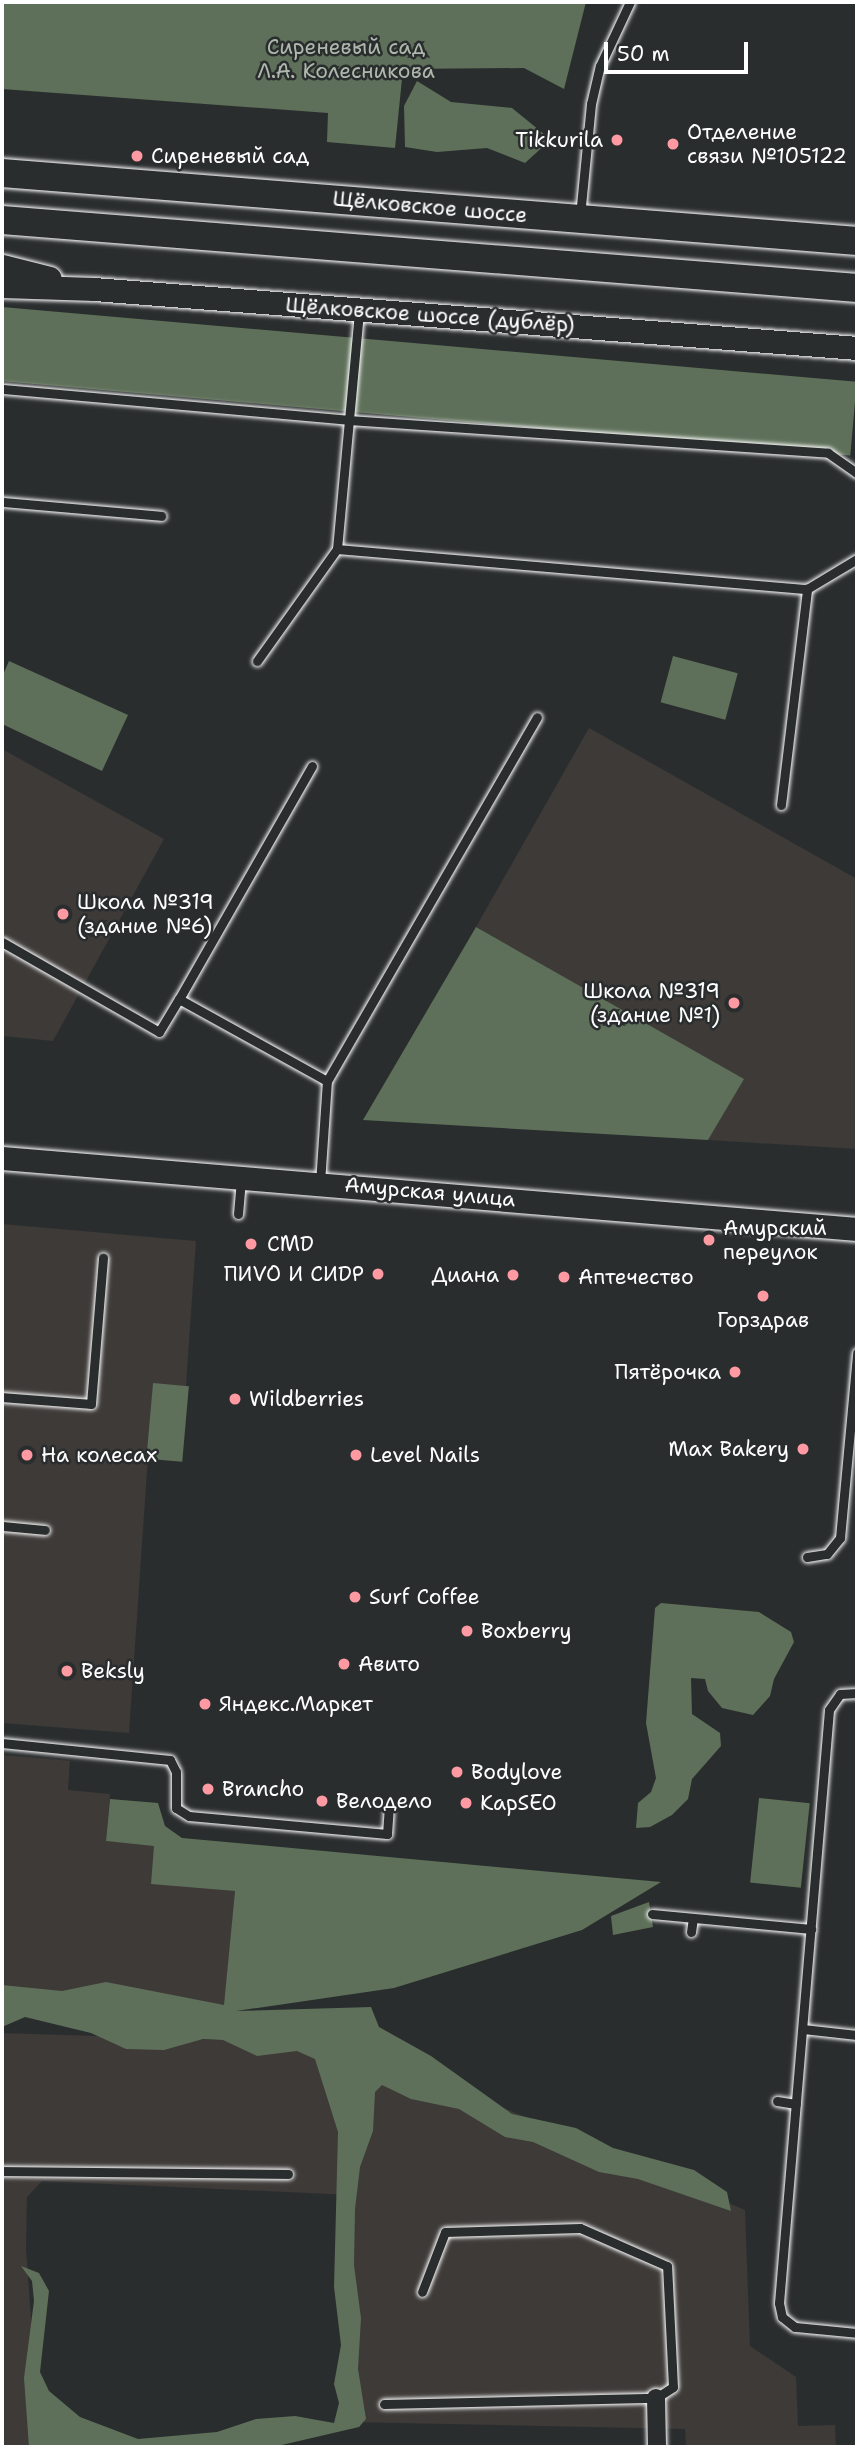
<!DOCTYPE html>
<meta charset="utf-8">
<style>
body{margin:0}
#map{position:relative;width:859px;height:2449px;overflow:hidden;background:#2a2d2e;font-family:"Shantell Sans",sans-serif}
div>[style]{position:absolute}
.built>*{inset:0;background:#3d3a38}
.green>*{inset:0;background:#5e7059;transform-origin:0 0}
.roads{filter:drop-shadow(0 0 2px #fff) drop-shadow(0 0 2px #fff)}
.service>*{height:9px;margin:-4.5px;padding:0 4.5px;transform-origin:4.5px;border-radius:4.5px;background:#2a2d2e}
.minor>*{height:18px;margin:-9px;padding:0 9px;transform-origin:9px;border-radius:9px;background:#2a2d2e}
.tertiary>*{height:23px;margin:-11.5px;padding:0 11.5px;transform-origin:11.5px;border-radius:11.5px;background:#2a2d2e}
.primary>*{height:28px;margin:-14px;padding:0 14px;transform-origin:14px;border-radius:14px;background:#2a2d2e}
.dots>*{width:19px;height:19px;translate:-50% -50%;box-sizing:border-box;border:4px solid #2a2d2e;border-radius:50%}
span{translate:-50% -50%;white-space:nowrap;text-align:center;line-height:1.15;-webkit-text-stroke:5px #2a2d2e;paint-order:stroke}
.park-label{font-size:21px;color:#aeb8ac}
.poi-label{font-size:21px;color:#fff}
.left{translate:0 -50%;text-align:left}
.right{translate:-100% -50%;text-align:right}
.street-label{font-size:21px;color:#fff}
.frame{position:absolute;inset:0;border:4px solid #fff;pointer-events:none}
.scale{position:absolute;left:604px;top:42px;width:144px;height:32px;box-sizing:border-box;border:4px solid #fff;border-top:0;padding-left:9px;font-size:21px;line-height:24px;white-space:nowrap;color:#fff;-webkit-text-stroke:5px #2a2d2e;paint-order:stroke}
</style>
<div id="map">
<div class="built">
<i style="clip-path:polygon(589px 728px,857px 879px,857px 1149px,708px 1140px,743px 1079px,476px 927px)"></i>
<i style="clip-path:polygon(2px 749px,164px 839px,53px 1041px,2px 1036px)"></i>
<i style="clip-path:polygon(2px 1224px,196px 1241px,186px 1386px,153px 1384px,129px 1733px,2px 1723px)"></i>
<i style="clip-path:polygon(2px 1755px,70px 1761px,68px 1790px,110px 1794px,106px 1841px,155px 1845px,152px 1883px,235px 1891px,224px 2013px,2px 2007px)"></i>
<i style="clip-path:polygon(2px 2033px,353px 2044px,745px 2210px,750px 2346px,796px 2377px,798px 2426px,835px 2425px,836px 2447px,686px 2447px,685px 2429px,348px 2422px,351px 2195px,42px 2181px,27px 2197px,26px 2248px,39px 2434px,111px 2447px,2px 2447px)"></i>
</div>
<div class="green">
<i style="clip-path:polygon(2px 2px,586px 2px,564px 89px,524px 68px,403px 69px,395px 148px,327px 142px,328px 113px,2px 89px)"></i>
<i style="clip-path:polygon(417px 81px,451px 102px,512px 108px,544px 134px,547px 143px,525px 163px,487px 148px,437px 152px,405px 147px,404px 106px)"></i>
<i style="left:2px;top:307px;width:858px;height:74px;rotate:5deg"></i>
<i style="left:673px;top:656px;width:67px;height:48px;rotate:15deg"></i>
<i style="clip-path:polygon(9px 661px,128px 715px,102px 771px,2px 724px,2px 677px)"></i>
<i style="clip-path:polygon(476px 927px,744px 1079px,708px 1140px,363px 1120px)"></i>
<i style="left:153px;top:1383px;width:36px;height:76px;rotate:5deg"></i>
<i style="clip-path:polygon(661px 1603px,759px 1612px,791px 1632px,794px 1642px,774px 1679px,770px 1696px,753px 1715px,722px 1708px,708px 1691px,705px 1679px,691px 1678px,692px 1714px,720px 1733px,721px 1746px,692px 1779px,688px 1799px,672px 1815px,650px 1827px,636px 1828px,638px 1803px,651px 1792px,656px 1778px,646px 1723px,655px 1608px)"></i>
<i style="left:759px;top:1798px;width:51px;height:85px;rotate:6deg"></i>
<i style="clip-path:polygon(110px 1799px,158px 1803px,165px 1826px,182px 1838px,661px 1882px,582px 1930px,394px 1988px,236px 2011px,371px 2007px,379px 2027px,431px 2056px,512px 2114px,576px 2128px,613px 2148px,694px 2170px,727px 2192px,731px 2211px,638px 2179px,599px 2172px,533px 2142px,505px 2137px,459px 2109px,411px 2099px,382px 2085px,375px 2092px,373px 2131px,360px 2167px,355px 2209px,354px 2265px,361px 2318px,358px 2369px,366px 2419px,359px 2427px,273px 2447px,29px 2447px,24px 2378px,34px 2301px,32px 2281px,21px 2266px,39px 2273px,49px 2291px,40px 2372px,49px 2391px,80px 2417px,138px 2439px,217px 2432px,256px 2419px,295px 2416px,334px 2423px,339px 2403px,334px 2384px,341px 2345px,334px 2287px,338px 2132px,315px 2059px,297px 2051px,257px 2056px,223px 2040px,203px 2039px,164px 2050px,126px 2049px,91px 2033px,25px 2017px,2px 2027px,2px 1985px,62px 1991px,106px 1982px,224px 2005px,235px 1891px,151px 1884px,154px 1846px,106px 1841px)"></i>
<i style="clip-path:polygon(649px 1902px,653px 1927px,613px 1935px,611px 1916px)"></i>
</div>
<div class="roads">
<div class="service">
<i style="left:580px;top:216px;width:113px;rotate:-84.4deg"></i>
<i style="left:591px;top:104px;width:39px;rotate:-77deg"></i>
<i style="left:600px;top:66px;width:71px;rotate:-64.9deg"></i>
<i style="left:2px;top:389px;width:348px;rotate:5.1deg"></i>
<i style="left:349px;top:420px;width:480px;rotate:3.9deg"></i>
<i style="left:828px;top:453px;width:35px;rotate:35deg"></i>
<i style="left:2px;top:502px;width:160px;rotate:5deg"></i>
<i style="left:337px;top:549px;width:472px;rotate:4.9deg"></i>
<i style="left:807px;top:589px;width:58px;rotate:-31deg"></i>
<i style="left:257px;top:661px;width:138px;rotate:-54.5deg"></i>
<i style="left:337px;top:549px;width:239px;rotate:-84.7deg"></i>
<i style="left:312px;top:766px;width:268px;rotate:119.7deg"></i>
<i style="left:179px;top:999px;width:169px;rotate:29deg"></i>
<i style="left:781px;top:805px;width:218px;rotate:-83.1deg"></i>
<i style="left:2px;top:942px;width:181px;rotate:29.8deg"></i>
<i style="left:159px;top:1032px;width:39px;rotate:-59deg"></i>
<i style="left:320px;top:1183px;width:102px;rotate:-86.1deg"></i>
<i style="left:327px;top:1081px;width:420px;rotate:-60deg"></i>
<i style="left:238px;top:1214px;width:36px;rotate:-85deg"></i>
<i style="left:2px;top:1397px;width:89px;rotate:4.5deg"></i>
<i style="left:91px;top:1404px;width:147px;rotate:-85.3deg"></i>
<i style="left:2px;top:1526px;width:43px;rotate:5.3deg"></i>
<i style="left:807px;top:1557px;width:20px;rotate:-9deg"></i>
<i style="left:827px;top:1554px;width:21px;rotate:-51deg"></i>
<i style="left:840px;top:1538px;width:186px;rotate:-84.7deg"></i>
<i style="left:857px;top:1693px;width:17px;rotate:177deg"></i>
<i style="left:840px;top:1694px;width:19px;rotate:125deg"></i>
<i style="left:829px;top:1710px;width:595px;rotate:94.82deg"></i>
<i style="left:779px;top:2303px;width:14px;rotate:78deg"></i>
<i style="left:782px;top:2317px;width:16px;rotate:38deg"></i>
<i style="left:795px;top:2327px;width:62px;rotate:5.5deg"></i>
<i style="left:2px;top:1743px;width:169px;rotate:5.8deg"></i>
<i style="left:170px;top:1760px;width:13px;rotate:63deg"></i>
<i style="left:176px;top:1772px;width:36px;rotate:90deg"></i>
<i style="left:176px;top:1808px;width:15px;rotate:32deg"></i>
<i style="left:189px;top:1816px;width:199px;rotate:5.2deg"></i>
<i style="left:387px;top:1834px;width:26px;rotate:-86deg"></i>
<i style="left:652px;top:1914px;width:160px;rotate:5.4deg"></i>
<i style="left:691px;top:1932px;width:14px;rotate:-82deg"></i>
<i style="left:803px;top:2029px;width:54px;rotate:6.3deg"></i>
<i style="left:777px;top:2101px;width:19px;rotate:9deg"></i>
<i style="left:2px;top:2171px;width:286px;rotate:0.6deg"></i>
<i style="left:384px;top:2404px;width:272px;rotate:-1.3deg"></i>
<i style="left:656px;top:2398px;width:20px;rotate:-33deg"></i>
<i style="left:673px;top:2387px;width:121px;rotate:-92.8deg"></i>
<i style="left:667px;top:2266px;width:95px;rotate:-156.4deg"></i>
<i style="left:580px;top:2228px;width:135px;rotate:178.3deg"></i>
<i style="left:445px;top:2232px;width:64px;rotate:111deg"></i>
</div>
<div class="minor">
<i style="left:656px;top:2398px;width:49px;rotate:88.8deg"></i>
</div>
<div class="tertiary">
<i style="left:2px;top:266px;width:49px;rotate:14deg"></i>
<i style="left:2px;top:286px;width:92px;rotate:1.9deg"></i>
<i style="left:94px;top:289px;width:765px;rotate:4.42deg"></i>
<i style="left:2px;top:1158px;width:858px;rotate:4.75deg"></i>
</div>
<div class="primary">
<i style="left:2px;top:173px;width:858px;rotate:4.55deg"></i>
<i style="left:2px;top:220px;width:858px;rotate:4.55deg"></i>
</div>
</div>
<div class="dots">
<i style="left:617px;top:140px;background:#ff9aa2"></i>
<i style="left:673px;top:144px;background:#ff9aa2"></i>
<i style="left:137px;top:156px;background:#ff9aa2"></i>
<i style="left:63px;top:914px;background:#ff9aa2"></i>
<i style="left:734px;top:1003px;background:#ff9aa2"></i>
<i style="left:709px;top:1240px;background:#ff9aa2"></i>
<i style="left:251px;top:1244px;background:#ff9aa2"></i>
<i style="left:378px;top:1274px;background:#ff9aa2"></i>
<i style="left:513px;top:1275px;background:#ff9aa2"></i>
<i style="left:564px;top:1277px;background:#ff9aa2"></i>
<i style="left:763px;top:1296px;background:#ff9aa2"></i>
<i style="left:735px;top:1372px;background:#ff9aa2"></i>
<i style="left:235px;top:1399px;background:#ff9aa2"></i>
<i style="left:803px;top:1449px;background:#ff9aa2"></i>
<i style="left:27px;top:1455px;background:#ff9aa2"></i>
<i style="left:356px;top:1455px;background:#ff9aa2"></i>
<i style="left:355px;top:1597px;background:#ff9aa2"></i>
<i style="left:467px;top:1631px;background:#ff9aa2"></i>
<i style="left:344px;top:1664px;background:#ff9aa2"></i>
<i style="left:67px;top:1671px;background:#ff9aa2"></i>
<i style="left:205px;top:1704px;background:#ff9aa2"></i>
<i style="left:457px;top:1772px;background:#ff9aa2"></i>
<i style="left:208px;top:1789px;background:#ff9aa2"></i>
<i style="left:322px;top:1801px;background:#ff9aa2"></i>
<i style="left:466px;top:1803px;background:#ff9aa2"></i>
</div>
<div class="park-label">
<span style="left:346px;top:59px">Сиреневый сад<br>Л.А. Колесникова</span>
</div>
<div class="poi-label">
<span class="left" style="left:687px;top:144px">Отделение<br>связи №105122</span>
<span class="right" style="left:603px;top:140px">Tikkurila</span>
<span class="left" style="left:151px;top:156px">Сиреневый сад</span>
<span class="left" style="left:77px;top:914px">Школа №319<br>(здание №6)</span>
<span class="right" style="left:720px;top:1003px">Школа №319<br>(здание №1)</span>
<span class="left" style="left:723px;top:1240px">Амурский<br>переулок</span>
<span class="left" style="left:267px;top:1244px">CMD</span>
<span class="right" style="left:364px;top:1274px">ПИVO И СИDР</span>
<span class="right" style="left:499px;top:1275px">Диана</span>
<span class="left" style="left:578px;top:1277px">Аптечество</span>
<span style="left:763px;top:1320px">Горздрав</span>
<span class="right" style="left:721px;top:1372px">Пятёрочка</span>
<span class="left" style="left:249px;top:1399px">Wildberries</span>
<span class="right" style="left:789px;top:1449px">Max Bakery</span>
<span class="left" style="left:41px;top:1455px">На колесах</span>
<span class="left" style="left:370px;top:1455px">Level Nails</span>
<span class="left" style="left:369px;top:1597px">Surf Coffee</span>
<span class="left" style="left:481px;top:1631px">Boxberry</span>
<span class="left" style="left:358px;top:1664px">Авито</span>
<span class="left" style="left:81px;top:1671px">Beksly</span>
<span class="left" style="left:219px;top:1704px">Яндекс.Маркет</span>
<span class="left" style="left:471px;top:1772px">Bodylove</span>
<span class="left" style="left:222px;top:1789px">Brancho</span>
<span class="left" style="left:336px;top:1801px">Велодело</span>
<span class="left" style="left:480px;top:1803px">KapSEO</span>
</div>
<div class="street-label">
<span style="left:430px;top:207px;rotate:5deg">Щёлковское шоссе</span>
<span style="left:430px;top:315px;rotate:4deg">Щёлковское шоссе (дублёр)</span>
<span style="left:430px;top:1192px;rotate:5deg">Амурская улица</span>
</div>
<div class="frame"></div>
<div class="scale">50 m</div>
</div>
